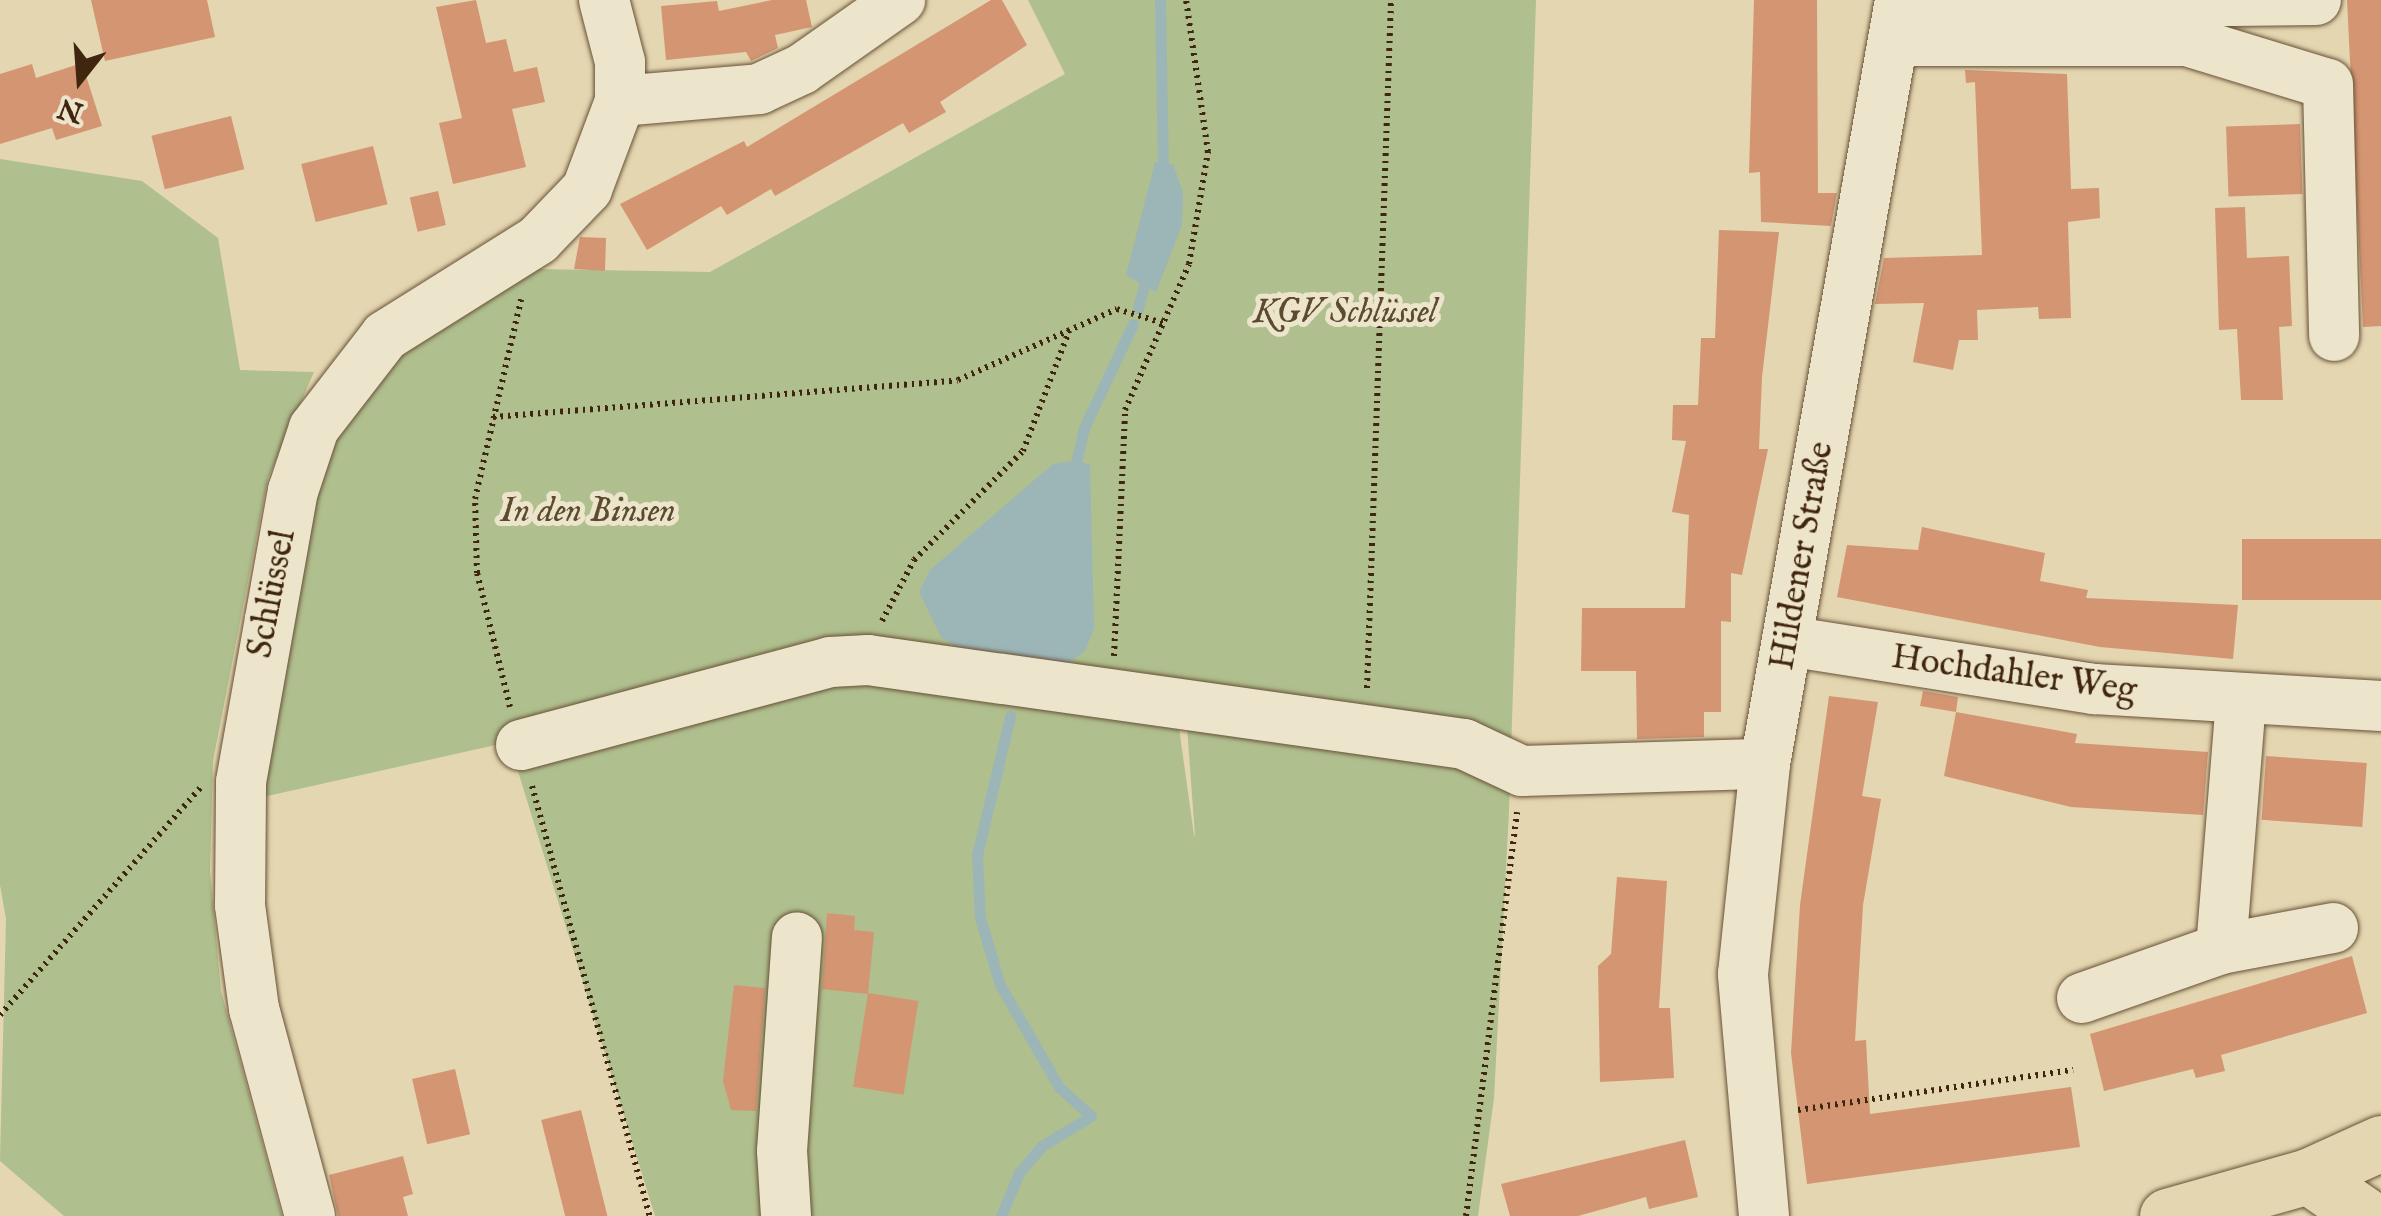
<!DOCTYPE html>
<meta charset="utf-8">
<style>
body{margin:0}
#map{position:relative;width:2381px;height:1216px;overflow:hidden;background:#e3d6b0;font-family:"IM FELL English",serif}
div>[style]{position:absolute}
.green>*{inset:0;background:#afbf8e}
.water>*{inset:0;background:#9cb6b8}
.stream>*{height:11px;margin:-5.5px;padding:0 5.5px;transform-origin:5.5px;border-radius:5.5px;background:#9cb6b8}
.building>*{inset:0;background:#d49572;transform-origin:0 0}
.path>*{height:6px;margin-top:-3px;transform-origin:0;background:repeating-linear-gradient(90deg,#40250f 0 2.5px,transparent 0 7.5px)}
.roads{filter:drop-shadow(0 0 2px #695137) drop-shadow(0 0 2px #695137)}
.minor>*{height:50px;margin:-25px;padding:0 25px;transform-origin:25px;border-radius:25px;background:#ede4cc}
.major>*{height:55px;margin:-27.5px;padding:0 27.5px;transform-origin:27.5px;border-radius:27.5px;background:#e3d6b0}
span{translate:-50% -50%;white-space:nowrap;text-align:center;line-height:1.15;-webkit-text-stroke:10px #ede4cc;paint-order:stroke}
.park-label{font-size:35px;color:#5c4c2f;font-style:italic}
.street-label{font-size:35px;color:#40250f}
.north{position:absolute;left:30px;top:30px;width:100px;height:100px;-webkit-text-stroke:8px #ede4cc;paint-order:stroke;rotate:197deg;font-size:28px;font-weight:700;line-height:40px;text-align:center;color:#40250f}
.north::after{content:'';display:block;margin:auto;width:35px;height:45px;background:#40250f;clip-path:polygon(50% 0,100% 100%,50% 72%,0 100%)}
</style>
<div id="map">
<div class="green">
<i style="clip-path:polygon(evenodd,1028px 0,1536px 0,1509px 811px,1494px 1098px,1478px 1216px,655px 1216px,509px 742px,263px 797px,322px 471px,355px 402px,398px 351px,536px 269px,710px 272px,1065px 74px,1028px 0,1173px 685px,1184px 686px,1195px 836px,1194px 835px,1173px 685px)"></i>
<i style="clip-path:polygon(0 159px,142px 181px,218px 238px,240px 370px,314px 372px,268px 478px,213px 761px,210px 871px,221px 991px,282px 1216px,64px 1216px,0 1161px,6px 919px,0 885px)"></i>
</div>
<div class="water">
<i style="clip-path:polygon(1155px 162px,1173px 164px,1183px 193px,1182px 225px,1156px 292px,1126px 275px)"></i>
<i style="clip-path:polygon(1077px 460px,1090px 465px,1094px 628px,1085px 651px,1065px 665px,966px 653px,941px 637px,919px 592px,930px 570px,1053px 464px)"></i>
</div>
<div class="stream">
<i style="left:1160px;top:0;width:175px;rotate:89deg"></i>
<i style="left:1138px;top:308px;width:31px;rotate:-75deg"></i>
<i style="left:1074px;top:472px;width:45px;rotate:-77.2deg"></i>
<i style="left:1084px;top:428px;width:115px;rotate:-64.8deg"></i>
<i style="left:1001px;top:1216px;width:47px;rotate:-67.3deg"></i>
<i style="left:1019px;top:1173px;width:35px;rotate:-50deg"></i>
<i style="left:1042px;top:1146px;width:57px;rotate:-31.5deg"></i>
<i style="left:1091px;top:1116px;width:43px;rotate:-137.8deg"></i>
<i style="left:1059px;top:1087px;width:118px;rotate:-120deg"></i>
<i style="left:1000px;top:985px;width:70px;rotate:-106.6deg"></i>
<i style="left:980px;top:918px;width:63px;rotate:-92.7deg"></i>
<i style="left:977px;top:855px;width:143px;rotate:-76.6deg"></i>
</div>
<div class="building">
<i style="clip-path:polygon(91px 0,207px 0,215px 37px,105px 61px)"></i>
<i style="clip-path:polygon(476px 0,486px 43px,506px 39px,514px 72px,537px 67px,545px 102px,512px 109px,526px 167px,453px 184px,439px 123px,462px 118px,436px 7px)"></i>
<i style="clip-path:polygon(772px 0,806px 0,812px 27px,775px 35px,778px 48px,751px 61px,746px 52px,666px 60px,661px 6px,717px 1px,719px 11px)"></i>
<i style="clip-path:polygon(991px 0,1002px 0,1027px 45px,940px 102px,946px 112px,909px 133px,903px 123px,775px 196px,771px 189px,727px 215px,721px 206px,647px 250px,620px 204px,744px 141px,747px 147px)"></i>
<i style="clip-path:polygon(1754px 0,1817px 0,1818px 193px,1837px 193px,1831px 226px,1761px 222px,1760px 172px,1749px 173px)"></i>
<i style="clip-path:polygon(2347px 0,2381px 0,2381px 326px,2363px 327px)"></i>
<i style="clip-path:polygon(82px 63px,102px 126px,56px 140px,52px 128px,0 144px,0 74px,32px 64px,36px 78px)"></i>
<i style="clip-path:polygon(1965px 70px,2067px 74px,2071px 189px,2099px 188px,2100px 218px,2068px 222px,2071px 318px,2039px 319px,2038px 307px,1977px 310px,1978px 340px,1959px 340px,1953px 370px,1913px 362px,1924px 303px,1875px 304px,1884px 258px,1982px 255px,1975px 82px,1966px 83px)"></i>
<i style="left:231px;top:116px;width:55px;height:82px;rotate:76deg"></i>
<i style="left:2300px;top:124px;width:70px;height:74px;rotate:88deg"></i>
<i style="left:373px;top:146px;width:60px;height:74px;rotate:76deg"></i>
<i style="left:438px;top:191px;width:35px;height:29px;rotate:77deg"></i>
<i style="clip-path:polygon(2245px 207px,2247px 258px,2289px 256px,2292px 326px,2279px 327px,2283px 400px,2241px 400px,2237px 329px,2219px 330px,2215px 208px)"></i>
<i style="clip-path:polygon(1719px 230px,1779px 232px,1762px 377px,1759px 449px,1768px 449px,1742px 575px,1731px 573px,1731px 622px,1721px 621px,1721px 712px,1704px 712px,1704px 737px,1637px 739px,1636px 671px,1581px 671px,1582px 608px,1685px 608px,1689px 515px,1672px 512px,1686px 441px,1672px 440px,1673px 405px,1698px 405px,1701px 338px,1715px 338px)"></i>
<i style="clip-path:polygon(580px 237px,606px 238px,605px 271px,574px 269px)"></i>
<i style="clip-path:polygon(1922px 527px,2045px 553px,2040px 581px,2088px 590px,2086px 598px,2238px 605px,2233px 659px,2100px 647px,1837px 597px,1847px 545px,1918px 550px)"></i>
<i style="left:2381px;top:539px;width:61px;height:139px;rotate:90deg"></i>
<i style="clip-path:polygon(1923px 691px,1958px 697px,1956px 712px,2077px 734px,2075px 743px,2208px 752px,2203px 815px,2071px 807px,1944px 776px,1956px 712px,1920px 706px)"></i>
<i style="clip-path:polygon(1829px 696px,1878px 702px,1862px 796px,1881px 799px,1863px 905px,1855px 1041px,1866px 1040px,1870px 1114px,2071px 1087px,2080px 1147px,1807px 1184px,1791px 1053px,1800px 905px)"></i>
<i style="left:2266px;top:756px;width:101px;height:64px;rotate:4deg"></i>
<i style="clip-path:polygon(1617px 877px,1667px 881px,1659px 1008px,1670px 1008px,1674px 1078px,1600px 1082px,1598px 966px,1611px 954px)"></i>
<i style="clip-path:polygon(827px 913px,855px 916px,854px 930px,874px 932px,868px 994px,822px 989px)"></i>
<i style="clip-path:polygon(2352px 956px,2367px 1013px,2221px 1055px,2225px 1071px,2196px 1078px,2193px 1069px,2104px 1091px,2090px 1034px)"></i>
<i style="clip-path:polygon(734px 985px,765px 988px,756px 1111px,731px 1110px,723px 1081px)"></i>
<i style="left:868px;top:993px;width:51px;height:95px;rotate:9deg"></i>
<i style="left:455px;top:1069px;width:67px;height:44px;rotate:77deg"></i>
<i style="left:581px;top:1110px;width:109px;height:41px;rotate:76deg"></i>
<i style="clip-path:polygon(1685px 1140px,1698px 1197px,1649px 1209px,1646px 1197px,1578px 1216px,1510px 1216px,1501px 1184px)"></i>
<i style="clip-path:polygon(403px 1156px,413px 1194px,403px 1197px,408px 1216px,338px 1216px,329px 1175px)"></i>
</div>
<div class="path">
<i style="left:493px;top:417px;width:466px;rotate:-4.5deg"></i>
<i style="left:958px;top:380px;width:174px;rotate:-24.1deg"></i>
<i style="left:1117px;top:309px;width:51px;rotate:17deg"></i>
<i style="left:882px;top:621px;width:69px;rotate:-62.3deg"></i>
<i style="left:914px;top:560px;width:154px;rotate:-45deg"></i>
<i style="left:1023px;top:451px;width:129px;rotate:-69deg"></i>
<i style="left:1114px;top:656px;width:246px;rotate:-87.4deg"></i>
<i style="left:1125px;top:410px;width:159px;rotate:-66.3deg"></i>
<i style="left:1189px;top:264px;width:114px;rotate:-80.4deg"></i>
<i style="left:1208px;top:152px;width:154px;rotate:-98.2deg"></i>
<i style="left:1367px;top:688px;width:688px;rotate:-88deg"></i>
<i style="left:510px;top:707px;width:138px;rotate:-103.8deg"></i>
<i style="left:477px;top:573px;width:74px;rotate:-91.5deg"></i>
<i style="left:475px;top:499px;width:205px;rotate:-77deg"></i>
<i style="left:532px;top:786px;width:446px;rotate:74.7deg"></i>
<i style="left:0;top:1015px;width:303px;rotate:-48.6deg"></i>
<i style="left:1798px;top:1110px;width:278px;rotate:-8.3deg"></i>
<i style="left:1466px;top:1216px;width:407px;rotate:-82.8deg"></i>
</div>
<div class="roads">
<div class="minor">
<i style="left:1900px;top:5px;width:416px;rotate:-0.7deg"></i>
<i style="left:1897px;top:41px;width:290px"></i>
<i style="left:2187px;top:41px;width:147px;rotate:17deg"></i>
<i style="left:2328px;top:84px;width:252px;rotate:88.6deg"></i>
<i style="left:620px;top:101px;width:140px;rotate:-4.9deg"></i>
<i style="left:759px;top:89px;width:47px;rotate:-24.9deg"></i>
<i style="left:802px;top:69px;width:120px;rotate:-35.1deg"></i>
<i style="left:1787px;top:641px;width:311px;rotate:8.9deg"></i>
<i style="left:2094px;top:689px;width:288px;rotate:3.4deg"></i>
<i style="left:521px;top:745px;width:320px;rotate:-15deg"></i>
<i style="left:830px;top:662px;width:38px;rotate:-3deg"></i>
<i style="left:868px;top:660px;width:602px;rotate:8.02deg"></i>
<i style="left:1464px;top:744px;width:64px;rotate:25deg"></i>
<i style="left:1522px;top:771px;width:243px;rotate:-1.7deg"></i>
<i style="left:2221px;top:949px;width:114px;rotate:-10.6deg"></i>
<i style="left:2082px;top:998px;width:147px;rotate:-19.4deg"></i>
<i style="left:2221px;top:949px;width:247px;rotate:-85.4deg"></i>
<i style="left:310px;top:1216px;width:214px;rotate:-105.1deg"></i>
<i style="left:254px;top:1009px;width:105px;rotate:-97.7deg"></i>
<i style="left:240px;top:905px;width:123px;rotate:-89.5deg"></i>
<i style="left:241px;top:782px;width:296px;rotate:-79.9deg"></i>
<i style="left:293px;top:491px;width:66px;rotate:-71.6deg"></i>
<i style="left:314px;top:428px;width:116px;rotate:-52.3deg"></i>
<i style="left:385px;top:336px;width:181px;rotate:-32.1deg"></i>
<i style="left:538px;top:240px;width:71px;rotate:-46.1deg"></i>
<i style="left:587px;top:189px;width:94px;rotate:-69.4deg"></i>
<i style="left:620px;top:101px;width:39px;rotate:-90deg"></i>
<i style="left:620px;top:62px;width:64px;rotate:-104.5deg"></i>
<i style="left:786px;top:1216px;width:65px;rotate:-93.5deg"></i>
<i style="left:782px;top:1151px;width:214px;rotate:-86deg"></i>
<i style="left:1764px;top:1216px;width:243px;rotate:-95deg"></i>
<i style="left:1743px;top:974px;width:211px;rotate:-84deg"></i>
<i style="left:1765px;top:764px;width:776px;rotate:-79.98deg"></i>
</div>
<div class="major">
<i style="left:2308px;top:1176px;width:70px;rotate:34.6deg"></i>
<i style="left:2167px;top:1216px;width:147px;rotate:-15.8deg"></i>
<i style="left:2308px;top:1176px;width:80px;rotate:-24.3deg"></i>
</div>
</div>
<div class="park-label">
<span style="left:1345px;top:313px">KGV Schlüssel</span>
<span style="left:588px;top:512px">In den Binsen</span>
</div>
<div class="street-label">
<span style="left:1803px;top:556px;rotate:-80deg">Hildener Straße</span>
<span style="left:273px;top:594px;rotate:-79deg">Schlüssel</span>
<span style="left:2014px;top:675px;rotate:8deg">Hochdahler Weg</span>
</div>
<div class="north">N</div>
</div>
